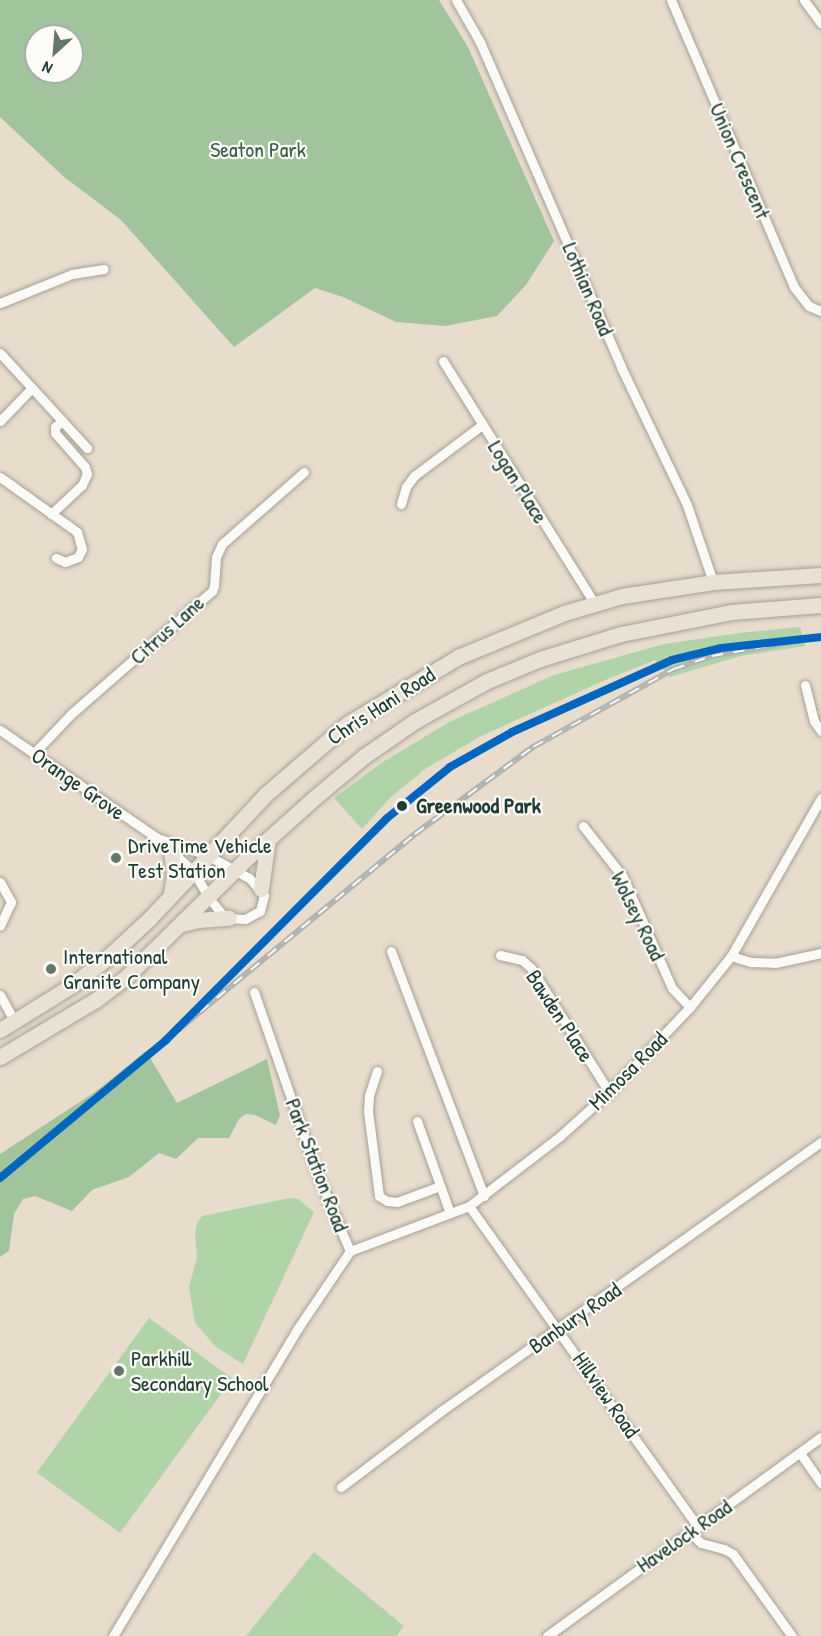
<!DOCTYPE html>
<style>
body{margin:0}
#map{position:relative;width:821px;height:1636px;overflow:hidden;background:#e8dccc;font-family:"Patrick Hand",sans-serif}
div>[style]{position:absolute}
.green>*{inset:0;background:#b0d4a8;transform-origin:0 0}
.forest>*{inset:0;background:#a2c49d}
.roads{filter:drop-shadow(0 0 2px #a4a196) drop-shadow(0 0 2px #a4a196)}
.street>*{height:9px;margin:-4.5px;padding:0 4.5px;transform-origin:4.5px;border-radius:4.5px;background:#fcfaf7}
.primary>*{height:15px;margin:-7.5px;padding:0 7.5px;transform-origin:7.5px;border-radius:7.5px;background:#e9e1d4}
.rail>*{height:6px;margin-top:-3px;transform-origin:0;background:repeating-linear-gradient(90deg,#fdfcf7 0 11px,#b2b4b1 0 22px);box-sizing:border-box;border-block:2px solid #b2b4b1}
.rail-1>*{height:8px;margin:-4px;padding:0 4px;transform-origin:4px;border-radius:4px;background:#0065bd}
.dots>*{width:16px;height:16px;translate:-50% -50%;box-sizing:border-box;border:3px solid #fdfcf7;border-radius:50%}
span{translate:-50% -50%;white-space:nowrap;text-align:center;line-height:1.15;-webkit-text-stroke:4.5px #fdfcf7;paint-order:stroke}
.park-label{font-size:22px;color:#38614a}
.street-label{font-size:22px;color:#1f3d34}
.stop-label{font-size:22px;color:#1f3d34;font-weight:700}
.left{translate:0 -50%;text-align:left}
.poi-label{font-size:22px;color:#1f3d34}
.north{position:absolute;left:24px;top:24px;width:60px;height:60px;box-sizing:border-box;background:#fdfcf7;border:2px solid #a4b0a9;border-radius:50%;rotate:206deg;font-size:16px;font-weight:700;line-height:24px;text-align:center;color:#1f3d34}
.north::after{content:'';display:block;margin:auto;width:21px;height:27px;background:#657569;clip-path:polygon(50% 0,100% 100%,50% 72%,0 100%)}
</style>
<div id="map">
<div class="green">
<i style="clip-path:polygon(800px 627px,805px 646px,741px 656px,670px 677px,655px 660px,610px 678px,481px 736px,425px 769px,391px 797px,362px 829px,334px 798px,383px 762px,449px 722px,554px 675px,664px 644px,740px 633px)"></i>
<i style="clip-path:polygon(290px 1198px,298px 1199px,314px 1212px,243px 1364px,216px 1347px,195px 1323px,189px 1287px,197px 1257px,195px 1235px,197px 1223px,202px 1216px)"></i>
<i style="left:149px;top:1318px;width:103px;height:191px;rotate:36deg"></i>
<i style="clip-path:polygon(314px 1552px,404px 1626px,396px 1636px,246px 1636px)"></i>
</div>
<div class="forest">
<i style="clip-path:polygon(evenodd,0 0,439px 0,468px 47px,554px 241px,526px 285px,497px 316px,445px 326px,396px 322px,343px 297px,315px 288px,234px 347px,121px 220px,63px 176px,0 117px,0 0,36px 36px,72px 36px,72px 72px,36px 72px,36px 36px)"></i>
<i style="clip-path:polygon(146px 1051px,177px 1103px,267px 1059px,280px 1115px,276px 1125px,255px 1115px,246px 1114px,239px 1119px,229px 1138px,198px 1138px,176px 1159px,159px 1153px,129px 1177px,92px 1190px,72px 1211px,35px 1196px,23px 1199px,14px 1214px,9px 1251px,0 1257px,0 1154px,95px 1092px)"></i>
</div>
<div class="roads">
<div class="street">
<i style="left:456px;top:0;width:48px;rotate:60.3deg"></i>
<i style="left:480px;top:42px;width:354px;rotate:66.5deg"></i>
<i style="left:621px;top:367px;width:153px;rotate:64.4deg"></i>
<i style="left:687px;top:505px;width:81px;rotate:71.3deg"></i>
<i style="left:671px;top:0;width:312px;rotate:66.8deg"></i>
<i style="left:794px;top:287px;width:24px;rotate:52deg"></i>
<i style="left:809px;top:306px;width:13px;rotate:23deg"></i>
<i style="left:804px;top:0;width:29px;rotate:54deg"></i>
<i style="left:0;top:303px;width:78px;rotate:-21.9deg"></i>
<i style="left:72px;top:274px;width:32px;rotate:-9deg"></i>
<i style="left:0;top:353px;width:129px;rotate:47.5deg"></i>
<i style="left:443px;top:361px;width:285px;rotate:58deg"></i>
<i style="left:0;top:421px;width:46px;rotate:-45.9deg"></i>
<i style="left:0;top:477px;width:95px;rotate:35.5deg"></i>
<i style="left:77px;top:532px;width:18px;rotate:74deg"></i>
<i style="left:82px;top:549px;width:9px;rotate:117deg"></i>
<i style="left:78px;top:557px;width:14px;rotate:159deg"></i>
<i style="left:65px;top:562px;width:10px;rotate:-156deg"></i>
<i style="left:401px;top:504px;width:18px;rotate:-74deg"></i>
<i style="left:406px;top:487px;width:14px;rotate:-54deg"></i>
<i style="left:414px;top:476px;width:85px;rotate:-36.9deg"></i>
<i style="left:51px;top:514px;width:42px;rotate:-43.1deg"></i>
<i style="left:82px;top:485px;width:12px;rotate:-66deg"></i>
<i style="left:87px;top:474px;width:7px;rotate:-106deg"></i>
<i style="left:85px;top:467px;width:45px;rotate:-131.4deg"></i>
<i style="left:55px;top:433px;width:6px;rotate:-90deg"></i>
<i style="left:55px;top:427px;width:9px;rotate:-41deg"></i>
<i style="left:805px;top:685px;width:37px;rotate:76deg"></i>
<i style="left:814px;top:721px;width:12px;rotate:55deg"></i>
<i style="left:0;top:730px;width:191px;rotate:34.5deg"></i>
<i style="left:157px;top:838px;width:49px;rotate:42.5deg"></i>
<i style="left:193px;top:871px;width:31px;rotate:59deg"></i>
<i style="left:209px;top:898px;width:19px;rotate:51deg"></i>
<i style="left:221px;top:913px;width:9px;rotate:32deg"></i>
<i style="left:229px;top:918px;width:16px;rotate:4deg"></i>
<i style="left:245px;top:919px;width:17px;rotate:-28deg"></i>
<i style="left:260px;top:911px;width:16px;rotate:-76deg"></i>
<i style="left:264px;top:895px;width:23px;rotate:-131deg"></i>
<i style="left:249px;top:878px;width:48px;rotate:-151.3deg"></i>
<i style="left:207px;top:855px;width:53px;rotate:-161.2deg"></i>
<i style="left:34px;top:753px;width:54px;rotate:-46.5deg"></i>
<i style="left:71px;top:714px;width:187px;rotate:-41.1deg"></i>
<i style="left:212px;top:591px;width:5px;rotate:-68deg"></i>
<i style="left:214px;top:586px;width:29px;rotate:-86deg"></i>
<i style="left:216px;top:557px;width:14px;rotate:-65deg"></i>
<i style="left:222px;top:544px;width:109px;rotate:-41.3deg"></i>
<i style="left:583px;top:826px;width:65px;rotate:51.9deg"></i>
<i style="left:623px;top:877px;width:121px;rotate:66.2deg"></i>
<i style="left:672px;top:988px;width:26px;rotate:47deg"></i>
<i style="left:0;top:882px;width:23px;rotate:61deg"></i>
<i style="left:11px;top:902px;width:26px;rotate:115deg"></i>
<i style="left:391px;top:951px;width:262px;rotate:69.2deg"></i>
<i style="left:500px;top:955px;width:23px;rotate:13deg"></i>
<i style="left:522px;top:960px;width:12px;rotate:42deg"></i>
<i style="left:531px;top:968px;width:146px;rotate:57.8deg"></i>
<i style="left:731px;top:956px;width:21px;rotate:17deg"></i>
<i style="left:751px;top:962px;width:24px;rotate:2deg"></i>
<i style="left:775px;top:963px;width:47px;rotate:-12.3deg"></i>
<i style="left:254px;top:992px;width:195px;rotate:70.8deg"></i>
<i style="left:318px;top:1176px;width:82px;rotate:66.9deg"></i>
<i style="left:0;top:995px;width:31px;rotate:61deg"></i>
<i style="left:377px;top:1071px;width:26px;rotate:108deg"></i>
<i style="left:369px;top:1096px;width:15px;rotate:94deg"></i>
<i style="left:368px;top:1111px;width:86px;rotate:82.6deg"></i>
<i style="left:379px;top:1196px;width:9px;rotate:32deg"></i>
<i style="left:387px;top:1201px;width:10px;rotate:6deg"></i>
<i style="left:397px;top:1202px;width:46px;rotate:-20.4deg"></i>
<i style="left:417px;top:1121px;width:98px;rotate:70.3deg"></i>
<i style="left:469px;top:1206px;width:394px;rotate:54.5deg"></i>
<i style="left:800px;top:1453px;width:37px;rotate:55deg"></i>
<i style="left:341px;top:1487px;width:126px;rotate:-37.2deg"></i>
<i style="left:441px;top:1411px;width:466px;rotate:-35.3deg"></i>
<i style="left:690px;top:1533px;width:15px;rotate:42deg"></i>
<i style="left:701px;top:1543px;width:24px;rotate:15deg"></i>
<i style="left:724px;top:1549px;width:10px;rotate:29deg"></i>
<i style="left:733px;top:1554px;width:101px;rotate:54.3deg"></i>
<i style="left:113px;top:1636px;width:359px;rotate:-59deg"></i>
<i style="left:298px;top:1328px;width:93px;rotate:-56deg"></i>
<i style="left:350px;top:1251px;width:127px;rotate:-20.7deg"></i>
<i style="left:469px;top:1206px;width:113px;rotate:-37.5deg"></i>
<i style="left:559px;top:1137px;width:67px;rotate:-42deg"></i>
<i style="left:609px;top:1092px;width:117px;rotate:-46.4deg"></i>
<i style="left:690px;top:1007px;width:65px;rotate:-51.2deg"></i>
<i style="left:731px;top:956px;width:182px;rotate:-60.3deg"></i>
<i style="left:547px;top:1636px;width:339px;rotate:-36deg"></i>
</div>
<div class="primary">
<i style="left:171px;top:850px;width:25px;rotate:83deg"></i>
<i style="left:174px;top:875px;width:20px;rotate:99deg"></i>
<i style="left:261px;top:889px;width:50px;rotate:-82deg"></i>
<i style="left:182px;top:924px;width:16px;rotate:-14deg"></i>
<i style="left:198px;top:920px;width:31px;rotate:-4deg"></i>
<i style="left:0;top:1030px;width:84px;rotate:-31.8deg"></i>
<i style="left:71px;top:986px;width:47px;rotate:-38.1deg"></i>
<i style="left:108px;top:957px;width:57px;rotate:-42.9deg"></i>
<i style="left:150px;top:918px;width:170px;rotate:-46.9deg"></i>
<i style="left:266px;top:794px;width:107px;rotate:-40.8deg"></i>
<i style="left:347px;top:724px;width:130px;rotate:-31.1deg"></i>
<i style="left:458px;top:657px;width:115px;rotate:-22.5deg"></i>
<i style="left:564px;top:613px;width:60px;rotate:-16.3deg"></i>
<i style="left:622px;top:596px;width:92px;rotate:-8.7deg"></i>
<i style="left:713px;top:582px;width:108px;rotate:-3.7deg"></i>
<i style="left:0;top:1057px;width:113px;rotate:-30.9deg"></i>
<i style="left:97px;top:999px;width:35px;rotate:-37deg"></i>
<i style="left:125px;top:978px;width:168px;rotate:-44.5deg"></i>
<i style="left:245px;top:860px;width:93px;rotate:-41.9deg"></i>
<i style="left:314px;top:798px;width:64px;rotate:-39.9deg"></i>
<i style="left:363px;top:757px;width:63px;rotate:-34.7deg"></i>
<i style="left:415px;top:721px;width:82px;rotate:-29.1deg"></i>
<i style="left:487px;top:681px;width:57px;rotate:-22.5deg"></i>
<i style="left:540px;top:659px;width:85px;rotate:-17.2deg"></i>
<i style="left:621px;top:634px;width:112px;rotate:-11.3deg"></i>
<i style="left:731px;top:612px;width:90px;rotate:-4.4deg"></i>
</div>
</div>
<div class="rail">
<i style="left:166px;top:1040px;width:323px;rotate:-39.6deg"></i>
<i style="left:415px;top:834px;width:147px;rotate:-36.4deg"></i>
<i style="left:533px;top:747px;width:161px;rotate:-29deg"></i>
<i style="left:674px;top:669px;width:40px;rotate:-18.9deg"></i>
<i style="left:712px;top:656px;width:97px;rotate:-10.1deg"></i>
</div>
<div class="rail-1">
<i style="left:0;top:1178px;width:216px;rotate:-39.7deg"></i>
<i style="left:166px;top:1040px;width:312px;rotate:-45.1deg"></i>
<i style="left:386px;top:819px;width:82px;rotate:-39.1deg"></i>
<i style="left:450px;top:767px;width:71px;rotate:-29.4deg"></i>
<i style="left:512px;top:732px;width:175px;rotate:-24.2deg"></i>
<i style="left:672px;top:660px;width:50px;rotate:-13.8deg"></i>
<i style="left:721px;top:648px;width:101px;rotate:-6.3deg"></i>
</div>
<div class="dots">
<i style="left:402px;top:806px;background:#1f3d34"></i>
<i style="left:116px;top:858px;background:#657569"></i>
<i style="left:51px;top:969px;background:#657569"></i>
<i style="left:119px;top:1371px;background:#657569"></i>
</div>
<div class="park-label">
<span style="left:258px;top:150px">Seaton Park</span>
</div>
<div class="street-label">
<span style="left:740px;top:161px;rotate:67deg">Union Crescent</span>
<span style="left:588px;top:289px;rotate:67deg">Lothian Road</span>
<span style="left:518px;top:482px;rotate:58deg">Logan Place</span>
<span style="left:167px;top:630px;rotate:-42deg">Citrus Lane</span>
<span style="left:381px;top:706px;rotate:-33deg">Chris Hani Road</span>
<span style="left:78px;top:784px;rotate:35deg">Orange Grove</span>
<span style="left:638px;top:916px;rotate:64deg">Wolsey Road</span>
<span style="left:560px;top:1016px;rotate:57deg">Bawden Place</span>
<span style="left:628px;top:1071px;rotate:-45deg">Mimosa Road</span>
<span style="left:317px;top:1165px;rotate:69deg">Park Station Road</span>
<span style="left:575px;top:1318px;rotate:-35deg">Banbury Road</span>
<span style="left:606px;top:1395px;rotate:55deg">Hillview Road</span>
<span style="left:684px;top:1536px;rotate:-35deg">Havelock Road</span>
</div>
<div class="stop-label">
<span class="left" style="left:416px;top:806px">Greenwood Park</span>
</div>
<div class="poi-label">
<span class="left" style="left:128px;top:858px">DriveTime Vehicle<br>Test Station</span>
<span class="left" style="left:63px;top:969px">International<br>Granite Company</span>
<span class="left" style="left:131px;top:1371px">Parkhill<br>Secondary School</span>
</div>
<div class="north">N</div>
</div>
